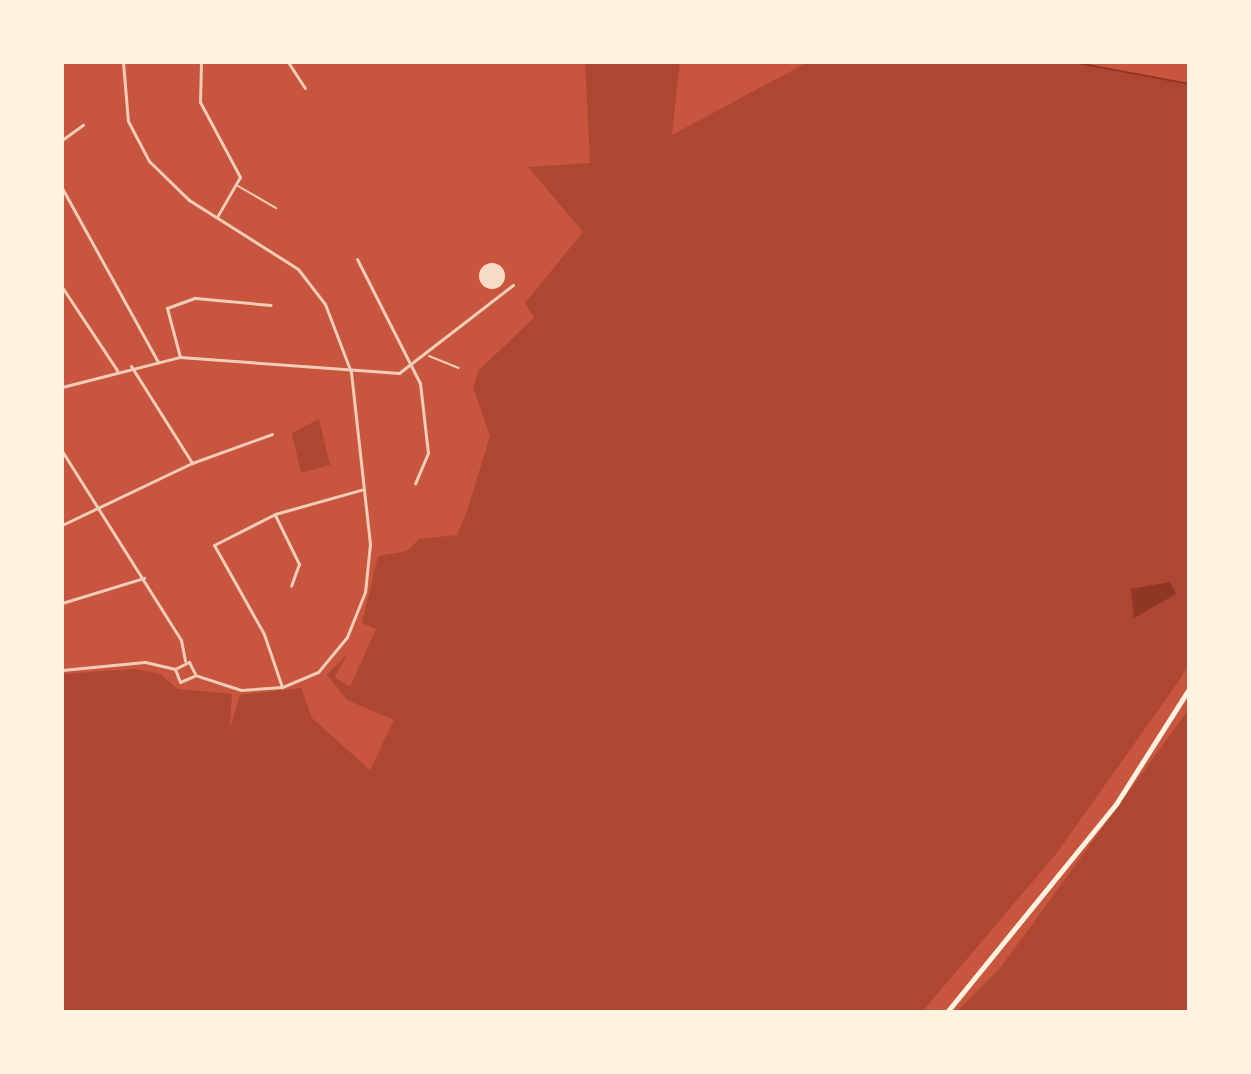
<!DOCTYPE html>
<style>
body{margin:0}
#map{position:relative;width:1251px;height:1074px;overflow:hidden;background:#c8553d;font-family:Roboto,sans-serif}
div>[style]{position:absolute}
.green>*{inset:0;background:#ae4732}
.water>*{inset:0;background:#8f3625}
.stream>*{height:2px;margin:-1px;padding:0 1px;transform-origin:1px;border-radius:1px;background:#8f3625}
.building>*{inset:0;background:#f7dbc8}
.round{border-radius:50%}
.service>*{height:2px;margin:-1px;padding:0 1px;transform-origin:1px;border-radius:1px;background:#f1ccb7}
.minor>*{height:3px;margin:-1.5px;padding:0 1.5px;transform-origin:1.5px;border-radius:1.5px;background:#f1ccb7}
.primary>*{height:5px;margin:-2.5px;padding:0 2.5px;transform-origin:2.5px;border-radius:2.5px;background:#fff3e0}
span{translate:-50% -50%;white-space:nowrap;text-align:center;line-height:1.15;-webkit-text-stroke:7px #fff3e0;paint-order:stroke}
.frame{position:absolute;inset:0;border:64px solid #fff3e0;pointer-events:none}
</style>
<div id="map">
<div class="green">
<i style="clip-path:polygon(585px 62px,680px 62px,672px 135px,808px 62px,1065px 62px,1189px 84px,1189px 662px,1181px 678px,1056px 854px,922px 1012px,62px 1012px,62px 674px,135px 669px,160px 674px,178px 689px,232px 694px,230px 728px,240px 695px,301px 688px,312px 718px,370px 770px,394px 720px,347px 700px,327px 675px,348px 653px,335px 677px,350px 687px,376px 629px,362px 623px,378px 556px,407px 551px,419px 539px,457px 535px,467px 511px,490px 436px,473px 387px,479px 370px,534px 318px,525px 303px,583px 232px,528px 167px,590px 163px)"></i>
<i style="clip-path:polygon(319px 419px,330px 465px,301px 473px,292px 433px)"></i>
<i style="clip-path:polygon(1189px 709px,1189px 1012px,956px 1012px,1001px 967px)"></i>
</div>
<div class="water">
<i style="clip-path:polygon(1170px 582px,1176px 594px,1134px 618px,1131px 589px)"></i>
</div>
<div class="stream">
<i style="left:1072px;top:62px;width:119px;rotate:10.6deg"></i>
</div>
<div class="building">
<i class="round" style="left:479px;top:263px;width:26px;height:26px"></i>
</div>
<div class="service">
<i style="left:238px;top:186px;width:44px;rotate:30.1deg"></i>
<i style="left:429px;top:356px;width:32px;rotate:22deg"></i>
</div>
<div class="minor">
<i style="left:123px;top:62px;width:59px;rotate:85.2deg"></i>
<i style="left:128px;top:121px;width:45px;rotate:62.3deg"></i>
<i style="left:149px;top:161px;width:56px;rotate:44.3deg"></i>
<i style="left:189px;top:200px;width:129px;rotate:32.3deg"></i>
<i style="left:298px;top:269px;width:44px;rotate:52.4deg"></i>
<i style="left:325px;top:304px;width:73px;rotate:69.1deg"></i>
<i style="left:351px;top:372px;width:173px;rotate:83.7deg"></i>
<i style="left:370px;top:544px;width:48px;rotate:95.9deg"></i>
<i style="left:365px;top:592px;width:48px;rotate:111.8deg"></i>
<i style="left:347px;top:637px;width:45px;rotate:129.6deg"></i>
<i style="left:318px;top:672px;width:39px;rotate:157deg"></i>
<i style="left:282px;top:687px;width:41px;rotate:175.8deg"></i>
<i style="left:241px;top:690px;width:48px;rotate:-161.9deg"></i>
<i style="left:201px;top:62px;width:40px;rotate:91.4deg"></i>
<i style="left:200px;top:102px;width:85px;rotate:61.9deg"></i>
<i style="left:240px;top:177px;width:46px;rotate:119.9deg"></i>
<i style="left:288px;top:62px;width:31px;rotate:57deg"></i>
<i style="left:62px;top:140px;width:26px;rotate:-36deg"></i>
<i style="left:62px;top:188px;width:199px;rotate:61.1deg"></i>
<i style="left:357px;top:259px;width:139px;rotate:63.1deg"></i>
<i style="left:420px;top:383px;width:70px;rotate:83.5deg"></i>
<i style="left:428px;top:453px;width:33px;rotate:113deg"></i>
<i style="left:62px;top:287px;width:100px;rotate:56.5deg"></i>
<i style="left:180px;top:357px;width:51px;rotate:-104.9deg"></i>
<i style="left:167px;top:308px;width:30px;rotate:-20deg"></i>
<i style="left:195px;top:298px;width:76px;rotate:5.3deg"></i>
<i style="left:131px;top:366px;width:115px;rotate:57.8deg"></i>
<i style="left:62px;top:387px;width:122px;rotate:-14.3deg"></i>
<i style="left:180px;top:357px;width:220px;rotate:4.2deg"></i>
<i style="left:399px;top:373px;width:144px;rotate:-37.7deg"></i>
<i style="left:62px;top:451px;width:223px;rotate:57.8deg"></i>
<i style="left:181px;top:640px;width:21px;rotate:79deg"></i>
<i style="left:275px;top:515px;width:55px;rotate:63.9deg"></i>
<i style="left:299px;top:564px;width:23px;rotate:110deg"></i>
<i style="left:62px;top:525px;width:144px;rotate:-25.5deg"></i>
<i style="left:192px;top:463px;width:85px;rotate:-19.9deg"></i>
<i style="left:62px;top:603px;width:86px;rotate:-17deg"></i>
<i style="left:175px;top:669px;width:14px;rotate:69deg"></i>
<i style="left:180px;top:682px;width:15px;rotate:-23deg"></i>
<i style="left:175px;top:669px;width:16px;rotate:-27deg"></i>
<i style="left:189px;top:662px;width:13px;rotate:63deg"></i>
<i style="left:62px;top:670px;width:83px;rotate:-5.5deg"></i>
<i style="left:145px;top:662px;width:31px;rotate:13deg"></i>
<i style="left:282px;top:687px;width:56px;rotate:-108.8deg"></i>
<i style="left:264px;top:634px;width:102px;rotate:-119.3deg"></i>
<i style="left:214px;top:545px;width:68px;rotate:-26.9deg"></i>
<i style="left:275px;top:514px;width:92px;rotate:-15.7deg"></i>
</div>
<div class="primary">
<i style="left:947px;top:1012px;width:268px;rotate:-50.9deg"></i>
<i style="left:1116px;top:804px;width:136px;rotate:-57.6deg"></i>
</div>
<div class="frame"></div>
</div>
